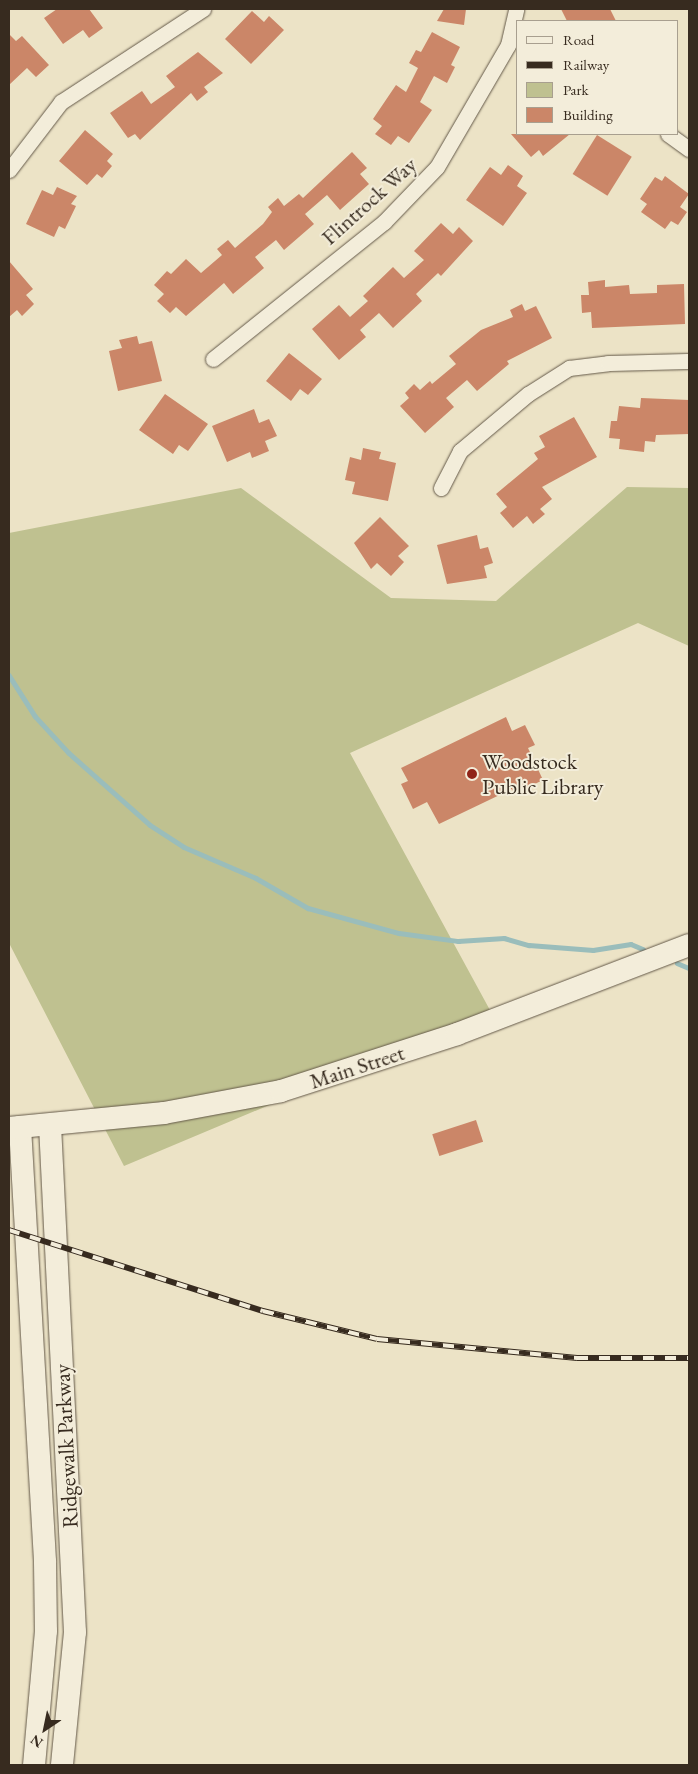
<!DOCTYPE html>
<style>
body{margin:0}
#map{position:relative;width:698px;height:1774px;overflow:hidden;background:#ece3c6;font-family:"EB Garamond",serif}
div>[style]{position:absolute}
.green>*{inset:0;background:#bfc190}
.stream>*{height:4.5px;margin:-2.25px;padding:0 2.25px;transform-origin:2.25px;border-radius:2.25px;background:#9abdbb}
.building>*{inset:0;background:#cb8668;transform-origin:0 0}
.roads{filter:drop-shadow(0 0 1px #645949) drop-shadow(0 0 1px #645949)}
.street>*{height:15px;margin:-7.5px;padding:0 7.5px;transform-origin:7.5px;border-radius:7.5px;background:#f3edda}
.secondary>*{height:22px;margin:-11px;padding:0 11px;transform-origin:11px;border-radius:11px;background:#f3edda}
.rail>*{height:5.5px;margin-top:-2.75px;transform-origin:0;background:repeating-linear-gradient(90deg,#f3edda 0 11px,#372b1f 0 22px);box-sizing:border-box;border-block:1px solid #372b1f}
.dots>*{width:14px;height:14px;translate:-50% -50%;box-sizing:border-box;border:2px solid #f3edda;border-radius:50%}
span{translate:-50% -50%;white-space:nowrap;text-align:center;line-height:1.15;-webkit-text-stroke:4px #f3edda;paint-order:stroke}
.street-label{font-size:22px;color:#372b1f}
.poi-label{font-size:22px;color:#372b1f}
.left{translate:0 -50%;text-align:left}
.frame{position:absolute;inset:0;border:10px solid #372b1f;pointer-events:none}
.legend{position:absolute;left:516px;top:20px;width:162px;height:115px;box-sizing:border-box;background:#f3edda;border:1px solid #a89f8f;margin:0;padding:6px 9px;list-style:none;font-size:15px;color:#372b1f}
.legend li{display:flex;align-items:center;gap:10px;height:25px}
.legend b{width:25px;border:1px solid #a89f8f}
.north{position:absolute;left:20px;top:1704px;width:50px;height:50px;-webkit-text-stroke:4px #f3edda;paint-order:stroke;rotate:214deg;font-size:14px;font-weight:700;line-height:20px;text-align:center;color:#372b1f}
.north::after{content:'';display:block;margin:auto;width:18px;height:22px;background:#372b1f;clip-path:polygon(50% 0,100% 100%,50% 72%,0 100%)}
</style>
<div id="map">
<div class="green">
<i style="clip-path:polygon(627px 487px,689px 488px,689px 646px,638px 623px,350px 753px,491px 1012px,124px 1166px,9px 943px,9px 533px,241px 488px,391px 598px,496px 601px)"></i>
</div>
<div class="stream">
<i style="left:9px;top:675px;width:49px;rotate:57.6deg"></i>
<i style="left:35px;top:716px;width:50px;rotate:47.4deg"></i>
<i style="left:69px;top:753px;width:108px;rotate:41.6deg"></i>
<i style="left:150px;top:825px;width:40px;rotate:32.9deg"></i>
<i style="left:184px;top:847px;width:78px;rotate:23.3deg"></i>
<i style="left:256px;top:878px;width:60px;rotate:30deg"></i>
<i style="left:308px;top:908px;width:94px;rotate:15.4deg"></i>
<i style="left:399px;top:933px;width:60px;rotate:7.7deg"></i>
<i style="left:458px;top:941px;width:46px;rotate:-3.7deg"></i>
<i style="left:504px;top:938px;width:26px;rotate:16deg"></i>
<i style="left:529px;top:945px;width:64px;rotate:4.5deg"></i>
<i style="left:593px;top:950px;width:38px;rotate:-9deg"></i>
<i style="left:631px;top:944px;width:13px;rotate:23deg"></i>
<i style="left:677px;top:963px;width:13px;rotate:23deg"></i>
</div>
<div class="building">
<i style="clip-path:polygon(57px 9px,89px 9px,103px 28px,89px 38px,83px 30px,63px 44px,44px 18px)"></i>
<i style="clip-path:polygon(444px 9px,466px 9px,464px 25px,437px 21px)"></i>
<i style="clip-path:polygon(561px 9px,610px 9px,616px 21px,567px 21px)"></i>
<i style="clip-path:polygon(252px 11px,264px 22px,269px 16px,284px 30px,251px 64px,225px 39px)"></i>
<i style="clip-path:polygon(432px 32px,460px 47px,451px 65px,455px 67px,447px 83px,434px 76px,420px 102px,432px 110px,409px 143px,398px 136px,391px 145px,375px 134px,382px 126px,373px 119px,396px 85px,406px 92px,418px 68px,409px 63px,416px 50px,421px 52px)"></i>
<i style="clip-path:polygon(9px 34px,16px 41px,22px 36px,49px 65px,36px 77px,27px 68px,9px 85px)"></i>
<i style="clip-path:polygon(198px 52px,223px 73px,204px 87px,208px 92px,197px 101px,191px 93px,140px 140px,135px 134px,128px 138px,110px 113px,142px 91px,151px 104px,175px 87px,166px 76px)"></i>
<i style="clip-path:polygon(85px 130px,113px 154px,107px 161px,112px 166px,102px 178px,97px 174px,87px 185px,59px 161px)"></i>
<i style="clip-path:polygon(511px 134px,570px 134px,543px 156px,539px 150px,531px 157px)"></i>
<i style="left:597px;top:135px;width:41px;height:46px;rotate:32deg"></i>
<i style="clip-path:polygon(352px 152px,367px 168px,360px 174px,369px 184px,340px 210px,327px 195px,305px 214px,314px 224px,284px 250px,276px 240px,255px 257px,264px 268px,233px 294px,224px 283px,186px 316px,176px 307px,170px 313px,157px 301px,164px 294px,154px 285px,167px 271px,171px 274px,186px 259px,201px 273px,222px 255px,217px 249px,228px 240px,235px 248px,263px 224px,272px 212px,268px 207px,278px 198px,284px 206px,299px 194px,303px 198px)"></i>
<i style="clip-path:polygon(508px 165px,523px 176px,517px 186px,527px 193px,503px 226px,466px 200px,490px 167px,501px 175px)"></i>
<i style="clip-path:polygon(665px 176px,689px 194px,680px 207px,687px 212px,678px 225px,671px 221px,665px 229px,641px 212px,647px 204px,640px 199px,655px 177px,662px 181px)"></i>
<i style="clip-path:polygon(57px 187px,77px 196px,71px 204px,76px 206px,65px 229px,59px 226px,54px 237px,26px 224px,42px 190px,53px 195px)"></i>
<i style="clip-path:polygon(441px 223px,453px 234px,459px 227px,473px 241px,441px 276px,438px 273px,416px 294px,422px 301px,393px 328px,379px 313px,360px 330px,366px 337px,339px 360px,312px 329px,339px 305px,350px 317px,368px 301px,363px 296px,393px 267px,404px 278px,424px 260px,414px 251px)"></i>
<i style="clip-path:polygon(9px 261px,33px 289px,26px 295px,34px 304px,22px 316px,17px 310px,9px 317px)"></i>
<i style="clip-path:polygon(605px 280px,605px 287px,629px 285px,630px 294px,657px 293px,657px 285px,684px 284px,685px 324px,592px 328px,591px 312px,582px 313px,581px 295px,589px 295px,588px 282px)"></i>
<i style="clip-path:polygon(522px 304px,525px 311px,536px 306px,552px 338px,507px 361px,509px 364px,477px 391px,467px 380px,446px 398px,454px 407px,425px 433px,400px 406px,409px 398px,405px 393px,414px 384px,420px 390px,430px 381px,432px 384px,456px 364px,449px 356px,481px 330px,513px 317px,510px 310px)"></i>
<i style="clip-path:polygon(137px 336px,139px 344px,152px 341px,162px 381px,118px 391px,109px 351px,122px 348px,119px 340px)"></i>
<i style="clip-path:polygon(289px 353px,322px 379px,308px 395px,300px 389px,291px 401px,266px 381px)"></i>
<i style="clip-path:polygon(165px 394px,208px 424px,188px 451px,179px 445px,173px 454px,139px 430px)"></i>
<i style="clip-path:polygon(641px 398px,689px 400px,689px 434px,656px 435px,655px 442px,645px 441px,644px 452px,619px 449px,620px 439px,609px 438px,611px 421px,617px 421px,619px 406px,640px 408px)"></i>
<i style="clip-path:polygon(254px 409px,259px 423px,269px 419px,277px 436px,265px 441px,269px 451px,252px 458px,250px 452px,227px 462px,212px 426px)"></i>
<i style="clip-path:polygon(574px 417px,597px 457px,542px 487px,552px 499px,540px 509px,545px 514px,533px 524px,527px 516px,513px 528px,500px 513px,507px 507px,496px 494px,538px 459px,534px 453px,545px 447px,539px 436px)"></i>
<i style="clip-path:polygon(363px 448px,381px 452px,379px 459px,396px 463px,388px 501px,352px 494px,355px 482px,345px 480px,350px 457px,361px 460px)"></i>
<i style="clip-path:polygon(380px 517px,409px 546px,398px 556px,404px 562px,391px 576px,377px 563px,371px 569px,354px 543px)"></i>
<i style="clip-path:polygon(477px 535px,480px 549px,488px 547px,493px 563px,484px 566px,487px 578px,447px 584px,437px 545px)"></i>
<i style="clip-path:polygon(506px 717px,512px 731px,525px 725px,535px 745px,528px 748px,543px 780px,514px 794px,512px 789px,439px 824px,427px 802px,413px 809px,401px 784px,408px 781px,401px 768px)"></i>
<i style="left:476px;top:1120px;width:23px;height:46px;rotate:72deg"></i>
</div>
<div class="roads">
<div class="street">
<i style="left:668px;top:134px;width:26px;rotate:36deg"></i>
<i style="left:9px;top:170px;width:86px;rotate:-52.6deg"></i>
<i style="left:61px;top:102px;width:170px;rotate:-33.2deg"></i>
<i style="left:213px;top:359px;width:219px;rotate:-38.7deg"></i>
<i style="left:384px;top:222px;width:76px;rotate:-46.1deg"></i>
<i style="left:437px;top:167px;width:141px;rotate:-59.8deg"></i>
<i style="left:508px;top:45px;width:37px;rotate:-77deg"></i>
<i style="left:441px;top:488px;width:42px;rotate:-62.8deg"></i>
<i style="left:460px;top:451px;width:89px;rotate:-40deg"></i>
<i style="left:528px;top:394px;width:49px;rotate:-32.4deg"></i>
<i style="left:569px;top:368px;width:39px;rotate:-7deg"></i>
<i style="left:608px;top:363px;width:81px;rotate:-1.4deg"></i>
</div>
<div class="secondary">
<i style="left:50px;top:1125px;width:508px;rotate:87.18deg"></i>
<i style="left:75px;top:1632px;width:134px;rotate:95.6deg"></i>
<i style="left:20px;top:1127px;width:436px;rotate:86.7deg"></i>
<i style="left:45px;top:1562px;width:69px;rotate:89.2deg"></i>
<i style="left:46px;top:1631px;width:135px;rotate:95.1deg"></i>
<i style="left:9px;top:1128px;width:156px;rotate:-5.5deg"></i>
<i style="left:164px;top:1113px;width:119px;rotate:-10.6deg"></i>
<i style="left:281px;top:1091px;width:185px;rotate:-17.9deg"></i>
<i style="left:457px;top:1034px;width:248px;rotate:-21deg"></i>
</div>
</div>
<div class="rail">
<i style="left:9px;top:1230px;width:267px;rotate:17.7deg"></i>
<i style="left:263px;top:1311px;width:117px;rotate:13.8deg"></i>
<i style="left:377px;top:1339px;width:201px;rotate:5.4deg"></i>
<i style="left:577px;top:1358px;width:112px"></i>
</div>
<div class="dots">
<i style="left:472px;top:774px;background:#8f2418"></i>
</div>
<div class="street-label">
<span style="left:369px;top:201px;rotate:-42deg">Flintrock Way</span>
<span style="left:357px;top:1067px;rotate:-18deg">Main Street</span>
<span style="left:66px;top:1446px;rotate:-93deg">Ridgewalk Parkway</span>
</div>
<div class="poi-label">
<span class="left" style="left:482px;top:774px">Woodstock<br>Public Library</span>
</div>
<div class="frame"></div>
<ul class="legend">
<li><b style="height:6px;background:#f3edda"></b>Road</li>
<li><b style="height:6px;background:#372b1f"></b>Railway</li>
<li><b style="height:14px;background:#bfc190"></b>Park</li>
<li><b style="height:14px;background:#cb8668"></b>Building</li>
</ul>
<div class="north">N</div>
</div>
